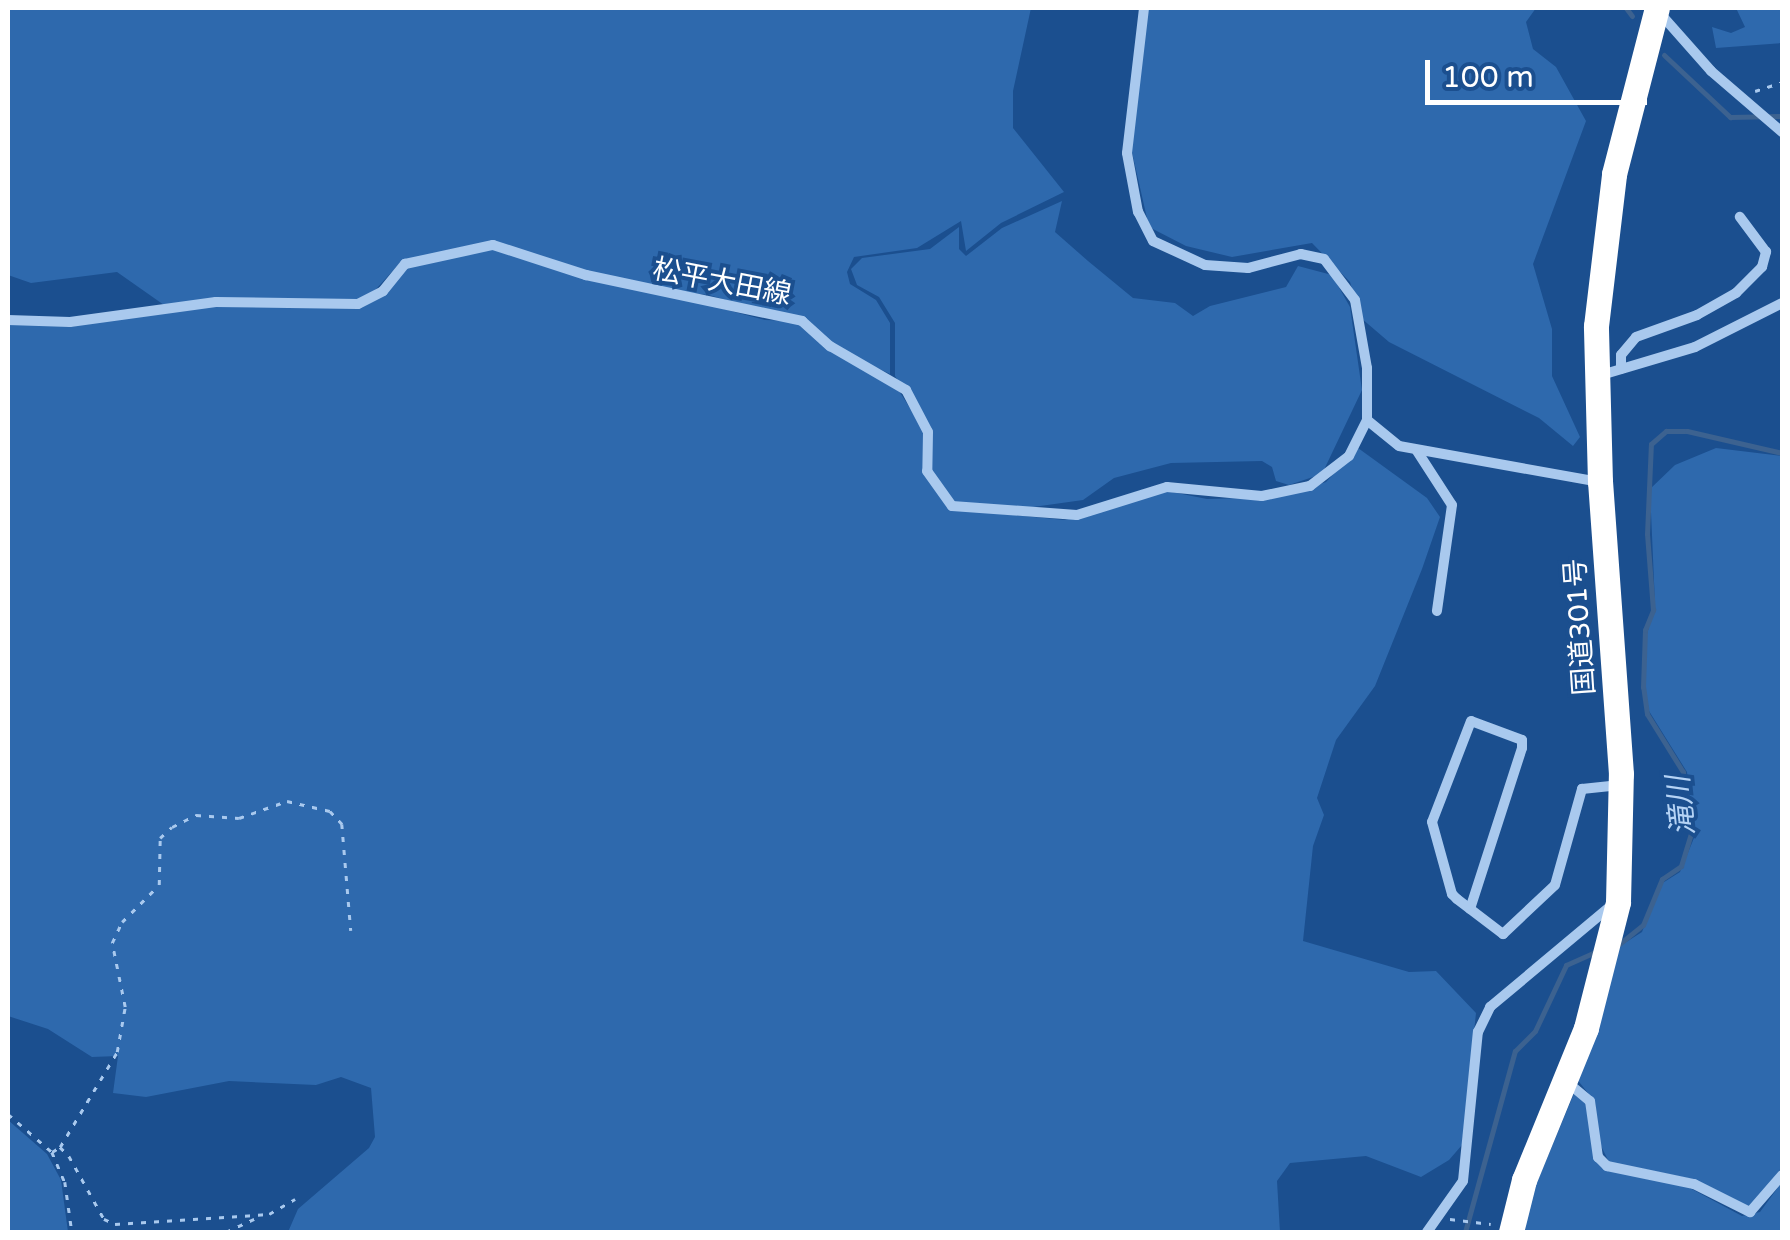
<!DOCTYPE html>
<meta charset="utf-8">
<style>
body{margin:0}
#map{position:relative;width:1790px;height:1240px;overflow:hidden;background:#1b4f8f;font-family:"Varela Round","Noto Sans JP",sans-serif}
div>[style]{position:absolute}
.green>*{inset:0;background:#2e69ad}
.stream>*{height:5px;margin:-2.5px;padding:0 2.5px;transform-origin:2.5px;border-radius:2.5px;background:#3c6290}
.path>*{height:2.5px;margin-top:-1.25px;transform-origin:0;background:repeating-linear-gradient(90deg,#a9c9ee 0 5px,transparent 0 13px)}
.street>*{height:10px;margin:-5px;padding:0 5px;transform-origin:5px;border-radius:5px;background:#a9c9ee}
.highway>*{height:25px;margin:-12.5px;padding:0 12.5px;transform-origin:12.5px;border-radius:12.5px;background:#fff}
span{translate:-50% -50%;white-space:nowrap;text-align:center;line-height:1.15;-webkit-text-stroke:8px #1b4f8f;paint-order:stroke}
.street-label{font-size:28px;color:#fff}
.water-label{font-size:30px;color:#b5d3f5;font-style:italic}
.frame{position:absolute;inset:0;border:10px solid #fff;pointer-events:none}
.scale{position:absolute;left:1425px;top:60px;width:222px;height:45px;box-sizing:border-box;border:5px solid #fff;border-top:0;padding-left:12px;font-size:30px;line-height:35px;white-space:nowrap;color:#fff;-webkit-text-stroke:8px #1b4f8f;paint-order:stroke}
</style>
<div id="map">
<div class="green">
<i style="clip-path:polygon(8px 8px,1031px 8px,1013px 91px,1013px 128px,1064px 192px,1001px 223px,966px 251px,961px 221px,917px 248px,854px 257px,847px 272px,850px 284px,876px 300px,890px 323px,890px 374px,846px 353px,809px 324px,709px 295px,646px 288px,493px 243px,399px 264px,366px 300px,164px 305px,117px 272px,31px 283px,8px 275px)"></i>
<i style="clip-path:polygon(1148px 8px,1536px 8px,1526px 22px,1533px 49px,1556px 67px,1586px 121px,1533px 264px,1552px 329px,1552px 376px,1580px 437px,1573px 446px,1539px 418px,1389px 342px,1361px 318px,1350px 282px,1312px 243px,1232px 257px,1186px 246px,1149px 227px,1131px 148px)"></i>
<i style="clip-path:polygon(1736px 8px,1782px 8px,1782px 43px,1716px 48px,1712px 27px,1731px 33px,1745px 27px)"></i>
<i style="clip-path:polygon(1062px 201px,1055px 232px,1088px 261px,1133px 298px,1175px 303px,1193px 316px,1210px 306px,1286px 287px,1298px 266px,1332px 275px,1350px 307px,1362px 390px,1322px 474px,1289px 485px,1276px 481px,1272px 467px,1262px 461px,1171px 463px,1114px 478px,1083px 500px,1026px 508px,954px 502px,931px 471px,930px 433px,895px 376px,895px 323px,879px 297px,857px 285px,851px 269px,862px 258px,930px 249px,959px 227px,959px 249px,966px 256px,1002px 228px)"></i>
<i style="clip-path:polygon(493px 248px,765px 320px,795px 321px,892px 380px,924px 430px,924px 474px,950px 509px,1065px 520px,1167px 491px,1207px 499px,1279px 497px,1326px 482px,1358px 448px,1427px 498px,1440px 517px,1422px 569px,1375px 686px,1336px 740px,1317px 798px,1324px 815px,1313px 846px,1303px 941px,1409px 972px,1436px 971px,1476px 1013px,1462px 1145px,1449px 1160px,1421px 1177px,1366px 1156px,1290px 1163px,1277px 1181px,1280px 1232px,288px 1232px,298px 1209px,369px 1148px,375px 1137px,371px 1088px,341px 1077px,316px 1085px,229px 1081px,146px 1097px,113px 1093px,118px 1056px,92px 1057px,48px 1029px,8px 1016px,8px 324px,70px 325px,164px 308px,371px 302px,399px 269px)"></i>
<i style="clip-path:polygon(1716px 448px,1782px 456px,1782px 1167px,1749px 1209px,1692px 1179px,1609px 1162px,1599px 1142px,1595px 1102px,1576px 1078px,1620px 946px,1642px 932px,1661px 884px,1680px 872px,1694px 838px,1687px 772px,1649px 711px,1646px 692px,1646px 638px,1655px 604px,1650px 489px,1675px 465px)"></i>
<i style="clip-path:polygon(1575px 1091px,1589px 1106px,1607px 1170px,1688px 1187px,1742px 1216px,1760px 1212px,1782px 1182px,1782px 1232px,1525px 1232px,1528px 1204px)"></i>
<i style="clip-path:polygon(8px 1120px,47px 1154px,61px 1180px,68px 1232px,8px 1232px)"></i>
</div>
<div class="stream">
<i style="left:1626px;top:8px;width:10px;rotate:53deg"></i>
<i style="left:1664px;top:55px;width:91px;rotate:43.2deg"></i>
<i style="left:1730px;top:117px;width:52px;rotate:-1.1deg"></i>
<i style="left:1618px;top:945px;width:32px;rotate:-39deg"></i>
<i style="left:1643px;top:925px;width:50px;rotate:-67.6deg"></i>
<i style="left:1662px;top:879px;width:23px;rotate:-34deg"></i>
<i style="left:1681px;top:866px;width:34px;rotate:-73deg"></i>
<i style="left:1691px;top:834px;width:63px;rotate:-97.4deg"></i>
<i style="left:1683px;top:772px;width:68px;rotate:-121.8deg"></i>
<i style="left:1647px;top:714px;width:27px;rotate:-98deg"></i>
<i style="left:1643px;top:687px;width:57px;rotate:-88deg"></i>
<i style="left:1645px;top:630px;width:22px;rotate:-68deg"></i>
<i style="left:1653px;top:610px;width:76px;rotate:-94.5deg"></i>
<i style="left:1647px;top:534px;width:90px;rotate:-87.5deg"></i>
<i style="left:1651px;top:444px;width:20px;rotate:-41deg"></i>
<i style="left:1666px;top:431px;width:21px"></i>
<i style="left:1687px;top:431px;width:98px;rotate:13deg"></i>
<i style="left:1465px;top:1232px;width:188px;rotate:-74.6deg"></i>
<i style="left:1515px;top:1051px;width:28px;rotate:-45deg"></i>
<i style="left:1535px;top:1031px;width:73px;rotate:-64.8deg"></i>
<i style="left:1566px;top:965px;width:35px;rotate:-24deg"></i>
</div>
<div class="path">
<i style="left:1755px;top:91px;width:28px;rotate:-18deg"></i>
<i style="left:8px;top:1114px;width:58px;rotate:40.8deg"></i>
<i style="left:52px;top:1152px;width:33px;rotate:67deg"></i>
<i style="left:65px;top:1182px;width:50px;rotate:82deg"></i>
<i style="left:60px;top:1147px;width:111px;rotate:-59deg"></i>
<i style="left:117px;top:1052px;width:46px;rotate:-79.9deg"></i>
<i style="left:125px;top:1007px;width:65px;rotate:-101.5deg"></i>
<i style="left:112px;top:943px;width:23px;rotate:-65deg"></i>
<i style="left:122px;top:922px;width:52px;rotate:-45deg"></i>
<i style="left:159px;top:885px;width:47px;rotate:-88.8deg"></i>
<i style="left:160px;top:838px;width:16px;rotate:-43deg"></i>
<i style="left:172px;top:827px;width:27px;rotate:-27deg"></i>
<i style="left:196px;top:815px;width:43px;rotate:4deg"></i>
<i style="left:239px;top:818px;width:51px;rotate:-19.5deg"></i>
<i style="left:287px;top:801px;width:44px;rotate:13.1deg"></i>
<i style="left:330px;top:811px;width:18px;rotate:47deg"></i>
<i style="left:342px;top:824px;width:107px;rotate:85.2deg"></i>
<i style="left:52px;top:1152px;width:9px;rotate:-32deg"></i>
<i style="left:60px;top:1147px;width:13px;rotate:45deg"></i>
<i style="left:69px;top:1156px;width:72px;rotate:60.9deg"></i>
<i style="left:104px;top:1219px;width:12px;rotate:24deg"></i>
<i style="left:115px;top:1224px;width:154px;rotate:-3.7deg"></i>
<i style="left:269px;top:1214px;width:30px;rotate:-30deg"></i>
<i style="left:1450px;top:1219px;width:41px;rotate:7deg"></i>
<i style="left:226px;top:1232px;width:31px;rotate:-25deg"></i>
</div>
<div class="street">
<i style="left:1658px;top:11px;width:80px;rotate:48.5deg"></i>
<i style="left:1711px;top:71px;width:94px;rotate:40.7deg"></i>
<i style="left:8px;top:320px;width:62px;rotate:1.8deg"></i>
<i style="left:70px;top:322px;width:147px;rotate:-7.8deg"></i>
<i style="left:216px;top:302px;width:142px;rotate:0.8deg"></i>
<i style="left:358px;top:304px;width:28px;rotate:-27deg"></i>
<i style="left:383px;top:291px;width:35px;rotate:-51deg"></i>
<i style="left:405px;top:264px;width:90px;rotate:-12.2deg"></i>
<i style="left:493px;top:245px;width:98px;rotate:17.9deg"></i>
<i style="left:586px;top:275px;width:221px;rotate:12deg"></i>
<i style="left:802px;top:321px;width:38px;rotate:42deg"></i>
<i style="left:830px;top:346px;width:88px;rotate:30.1deg"></i>
<i style="left:906px;top:390px;width:47px;rotate:62.4deg"></i>
<i style="left:928px;top:432px;width:39px;rotate:91deg"></i>
<i style="left:927px;top:471px;width:43px;rotate:54.5deg"></i>
<i style="left:952px;top:506px;width:125px;rotate:4.1deg"></i>
<i style="left:1077px;top:515px;width:94px;rotate:-17.3deg"></i>
<i style="left:1167px;top:487px;width:95px;rotate:5.4deg"></i>
<i style="left:1262px;top:496px;width:49px;rotate:-11.8deg"></i>
<i style="left:1310px;top:486px;width:49px;rotate:-37.6deg"></i>
<i style="left:1349px;top:456px;width:40px;rotate:-63.4deg"></i>
<i style="left:1367px;top:420px;width:52px;rotate:-90deg"></i>
<i style="left:1367px;top:368px;width:69px;rotate:-100deg"></i>
<i style="left:1355px;top:300px;width:51px;rotate:-127.1deg"></i>
<i style="left:1324px;top:259px;width:24px;rotate:-168deg"></i>
<i style="left:1301px;top:254px;width:55px;rotate:165.2deg"></i>
<i style="left:1248px;top:268px;width:43px;rotate:-176deg"></i>
<i style="left:1205px;top:265px;width:57px;rotate:-155.2deg"></i>
<i style="left:1153px;top:241px;width:33px;rotate:-117deg"></i>
<i style="left:1138px;top:212px;width:60px;rotate:-100.6deg"></i>
<i style="left:1127px;top:153px;width:146px;rotate:-83.3deg"></i>
<i style="left:1621px;top:369px;width:14px;rotate:-90deg"></i>
<i style="left:1621px;top:355px;width:23px;rotate:-50deg"></i>
<i style="left:1636px;top:337px;width:65px;rotate:-19.8deg"></i>
<i style="left:1697px;top:315px;width:45px;rotate:-29.4deg"></i>
<i style="left:1736px;top:293px;width:37px;rotate:-45deg"></i>
<i style="left:1762px;top:267px;width:16px;rotate:-75deg"></i>
<i style="left:1766px;top:252px;width:44px;rotate:-126.6deg"></i>
<i style="left:1598px;top:376px;width:101px;rotate:-16.6deg"></i>
<i style="left:1695px;top:347px;width:97px;rotate:-26.8deg"></i>
<i style="left:1367px;top:420px;width:41px;rotate:39.1deg"></i>
<i style="left:1399px;top:446px;width:203px;rotate:10.2deg"></i>
<i style="left:1417px;top:451px;width:64px;rotate:57.1deg"></i>
<i style="left:1452px;top:505px;width:107px;rotate:98.1deg"></i>
<i style="left:1470px;top:909px;width:169px;rotate:-72.1deg"></i>
<i style="left:1522px;top:748px;width:8px;rotate:-90deg"></i>
<i style="left:1522px;top:740px;width:54px;rotate:-159.6deg"></i>
<i style="left:1471px;top:721px;width:108px;rotate:111.1deg"></i>
<i style="left:1432px;top:822px;width:75px;rotate:74.5deg"></i>
<i style="left:1452px;top:894px;width:7px;rotate:45deg"></i>
<i style="left:1457px;top:899px;width:58px;rotate:37.3deg"></i>
<i style="left:1503px;top:934px;width:71px;rotate:-43.3deg"></i>
<i style="left:1555px;top:885px;width:100px;rotate:-74.3deg"></i>
<i style="left:1582px;top:789px;width:38px;rotate:-6deg"></i>
<i style="left:1567px;top:1082px;width:30px;rotate:40deg"></i>
<i style="left:1590px;top:1101px;width:57px;rotate:81.9deg"></i>
<i style="left:1598px;top:1157px;width:13px;rotate:45deg"></i>
<i style="left:1607px;top:1166px;width:89px;rotate:11.7deg"></i>
<i style="left:1694px;top:1184px;width:63px;rotate:26.6deg"></i>
<i style="left:1750px;top:1212px;width:49px;rotate:-49.1deg"></i>
<i style="left:1427px;top:1232px;width:62px;rotate:-54.8deg"></i>
<i style="left:1463px;top:1181px;width:150px;rotate:-84.3deg"></i>
<i style="left:1478px;top:1032px;width:28px;rotate:-64deg"></i>
<i style="left:1490px;top:1007px;width:158px;rotate:-39.9deg"></i>
</div>
<div class="highway">
<i style="left:1511px;top:1232px;width:54px;rotate:-76deg"></i>
<i style="left:1524px;top:1180px;width:164px;rotate:-67.8deg"></i>
<i style="left:1586px;top:1028px;width:130px;rotate:-75.7deg"></i>
<i style="left:1618px;top:902px;width:128px;rotate:-88.7deg"></i>
<i style="left:1621px;top:774px;width:293px;rotate:-94.1deg"></i>
<i style="left:1600px;top:482px;width:156px;rotate:-91.5deg"></i>
<i style="left:1596px;top:326px;width:153px;rotate:-83.2deg"></i>
<i style="left:1614px;top:174px;width:171px;rotate:-75.5deg"></i>
</div>
<div class="street-label">
<span style="left:722px;top:282px;rotate:11deg">松平大田線</span>
<span style="left:1580px;top:627px;rotate:-94deg">国道301号</span>
</div>
<div class="water-label">
<span style="left:1682px;top:806px;rotate:-96deg">滝川</span>
</div>
<div class="frame"></div>
<div class="scale">100 m</div>
</div>
